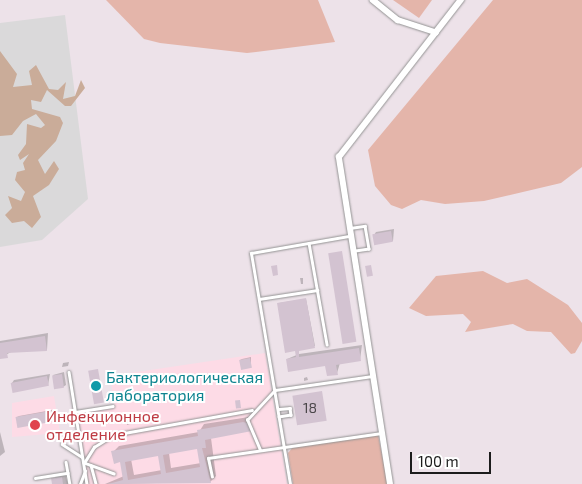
<!DOCTYPE html>
<meta charset="utf-8">
<style>
body{margin:0}
#map{position:relative;width:582px;height:484px;overflow:hidden;background:#ede2e9;font-family:"Exo 2",sans-serif}
div>[style]{position:absolute}
.residential>*{inset:0;background:#dad9da}
.education>*{inset:0;background:#fddbe6}
.grass>*{inset:0;background:#e4b5aa}
.forest>*{inset:0;background:#caac99}
.shadow>*{inset:0;background:#0003}
.building>*{inset:0;background:#d3c3d1;transform-origin:0 0}
.roads{filter:drop-shadow(0 0 1px #939393) drop-shadow(0 0 1px #939393)}
.service>*{height:2.5px;margin:-1.25px;padding:0 1.25px;transform-origin:1.25px;border-radius:1.25px;background:#fff}
.tertiary>*{height:5.5px;margin:-2.75px;padding:0 2.75px;transform-origin:2.75px;border-radius:2.75px;background:#fff}
.dots>*{width:14px;height:14px;translate:-50% -50%;box-sizing:border-box;border:2px solid #fff;border-radius:50%}
span{translate:-50% -50%;white-space:nowrap;text-align:center;line-height:1.15;-webkit-text-stroke:4px #fff;paint-order:stroke}
.number-label{font-size:14px;color:#4a4649}
.number-label span{-webkit-text-stroke-width:0}
.culture-label{font-size:16px;color:#0d838f}
.left{translate:0 -50%;text-align:left}
.health-label{font-size:16px;color:#be3a42}
.scale{position:absolute;left:410px;top:452px;width:81px;height:22px;box-sizing:border-box;border:2px solid #1c1c1c;border-top:0;padding-left:6px;font-size:15px;line-height:18px;white-space:nowrap;color:#1c1c1c;-webkit-text-stroke:4px #fff;paint-order:stroke}
</style>
<div id="map">
<div class="residential">
<i style="clip-path:polygon(65px 15px,88px 199px,42px 240px,0 247px,0 23px)"></i>
</div>
<div class="education">
<i style="clip-path:polygon(265px 353px,287px 484px,88px 484px,77px 418px,80px 413px,115px 407px,110px 376px)"></i>
<i style="clip-path:polygon(54px 396px,60px 433px,12px 437px,12px 403px)"></i>
</div>
<div class="grass">
<i style="clip-path:polygon(106px 0,318px 0,335px 42px,247px 53px,160px 43px,144px 39px)"></i>
<i style="clip-path:polygon(393px 0,432px 0,419px 18px)"></i>
<i style="clip-path:polygon(493px 0,582px 0,582px 167px,561px 183px,484px 201px,445px 204px,421px 200px,402px 209px,391px 205px,375px 186px,368px 150px)"></i>
<i style="clip-path:polygon(483px 271px,507px 283px,527px 279px,568px 305px,582px 323px,582px 341px,575px 353px,571px 354px,551px 332px,527px 331px,513px 324px,465px 332px,471px 322px,463px 314px,426px 316px,409px 308px,436px 276px)"></i>
<i style="clip-path:polygon(378px 435px,388px 484px,293px 484px,288px 453px,293px 447px)"></i>
</div>
<div class="forest">
<i style="clip-path:polygon(0 51px,17px 74px,13px 87px,32px 85px,29px 71px,36px 65px,49px 89px,58px 90px,66px 82px,63px 99px,75px 96px,81px 80px,85px 88px,71px 106px,65px 106px,47px 90px,41px 102px,31px 100px,32px 109px,60px 117px,63px 123px,56px 141px,38px 160px,45px 174px,54px 161px,59px 169px,49px 185px,33px 196px,41px 217px,32px 228px,24px 221px,12px 223px,5px 215px,12px 208px,8px 196px,21px 201px,25px 192px,15px 180px,17px 172px,25px 170px,23px 163px,29px 154px,20px 160px,18px 155px,26px 144px,27px 124px,41px 128px,45px 125px,36px 114px,23px 121px,12px 135px,0 136px)"></i>
</div>
<div class="shadow">
<i style="clip-path:polygon(394px 229px,393px 241px,374px 235px,376px 232px)"></i>
<i style="clip-path:polygon(300px 278px,303px 278px,303px 284px,301px 284px)"></i>
<i style="clip-path:polygon(306px 299px,315px 346px,298px 349px,299px 354px,362px 345px,360px 360px,340px 363px,337px 373px,326px 365px,287px 359px,299px 354px,279px 303px)"></i>
<i style="clip-path:polygon(48px 333px,47px 350px,11px 352px,0 358px,0 341px)"></i>
<i style="clip-path:polygon(251px 357px,251px 367px,240px 360px,242px 359px)"></i>
<i style="clip-path:polygon(69px 362px,68px 366px,62px 367px,63px 363px)"></i>
<i style="clip-path:polygon(64px 372px,66px 385px,63px 387px,53px 375px)"></i>
<i style="clip-path:polygon(50px 374px,48px 385px,12px 383px,14px 380px)"></i>
<i style="clip-path:polygon(307px 377px,308px 380px,304px 381px,304px 378px)"></i>
<i style="clip-path:polygon(52px 410px,52px 421px,17px 417px,19px 416px)"></i>
<i style="clip-path:polygon(evenodd,249px 417px,252px 429px,211px 438px,216px 476px,210px 482px,105px 484px,124px 476px,121px 461px,113px 452px,119px 446px,199px 432px,204px 424px,249px 417px,198px 448px,201px 463px,171px 468px,169px 453px,198px 448px,249px 417px,159px 454px,162px 470px,134px 475px,131px 459px,159px 454px)"></i>
<i style="clip-path:polygon(129px 418px,130px 424px,127px 425px,126px 419px)"></i>
<i style="clip-path:polygon(0 432px,5px 452px,0 456px)"></i>
<i style="clip-path:polygon(65px 474px,68px 484px,53px 484px,56px 475px)"></i>
</div>
<div class="building">
<i style="left:391px;top:231px;width:11px;height:19px;rotate:80deg"></i>
<i style="left:342px;top:251px;width:92px;height:14px;rotate:81deg"></i>
<i style="clip-path:polygon(277px 265px,278px 275px,273px 276px,271px 266px)"></i>
<i style="left:371px;top:265px;width:11px;height:6px;rotate:80deg"></i>
<i style="clip-path:polygon(306px 298px,315px 348px,299px 351px,299px 357px,359px 348px,361px 361px,336px 365px,338px 375px,327px 376px,325px 366px,288px 372px,286px 359px,296px 357px,295px 351px,285px 353px,277px 303px)"></i>
<i style="clip-path:polygon(45px 336px,47px 351px,7px 353px,8px 358px,0 359px,0 343px)"></i>
<i style="left:250px;top:358px;width:10px;height:11px;rotate:79deg"></i>
<i style="left:98px;top:369px;width:34px;height:10px;rotate:80deg"></i>
<i style="left:62px;top:374px;width:14px;height:10px;rotate:82deg"></i>
<i style="left:47px;top:376px;width:10px;height:37px;rotate:79deg"></i>
<i style="left:322px;top:391px;width:30px;height:30px;rotate:81deg"></i>
<i style="left:240px;top:400px;width:8px;height:5px;rotate:83deg"></i>
<i style="left:50px;top:411px;width:11px;height:35px;rotate:80deg"></i>
<i style="clip-path:polygon(evenodd,243px 422px,251px 424px,252px 431px,205px 440px,206px 448px,202px 448px,211px 483px,108px 484px,123px 480px,120px 462px,114px 464px,111px 451px,198px 436px,197px 430px,243px 422px,197px 449px,200px 467px,166px 473px,163px 455px,197px 449px,243px 422px,158px 456px,161px 474px,128px 480px,125px 462px,158px 456px)"></i>
<i style="clip-path:polygon(62px 477px,63px 484px,52px 484px,51px 478px)"></i>
</div>
<div class="roads">
<div class="service">
<i style="left:350px;top:228px;width:15px;rotate:-8deg"></i>
<i style="left:365px;top:226px;width:23px;rotate:80deg"></i>
<i style="left:369px;top:249px;width:15px;rotate:172deg"></i>
<i style="left:309px;top:243px;width:103px;rotate:79.9deg"></i>
<i style="left:259px;top:299px;width:59px;rotate:-8.8deg"></i>
<i style="left:69px;top:372px;width:113px;rotate:80.9deg"></i>
<i style="left:279px;top:409px;width:11px;rotate:-5deg"></i>
<i style="left:290px;top:408px;width:7px;rotate:82deg"></i>
<i style="left:291px;top:415px;width:12px;rotate:171deg"></i>
<i style="left:75px;top:412px;width:38px;rotate:-9deg"></i>
<i style="left:62px;top:444px;width:24px;rotate:33deg"></i>
<i style="left:260px;top:450px;width:33px;rotate:-113deg"></i>
<i style="left:247px;top:420px;width:41px;rotate:-47deg"></i>
<i style="left:275px;top:390px;width:98px;rotate:-8.2deg"></i>
<i style="left:66px;top:462px;width:22px;rotate:80deg"></i>
<i style="left:91px;top:465px;width:20px;rotate:75deg"></i>
<i style="left:114px;top:474px;width:32px;rotate:-160deg"></i>
<i style="left:84px;top:463px;width:19px;rotate:-58deg"></i>
<i style="left:94px;top:447px;width:22px;rotate:-32deg"></i>
<i style="left:113px;top:435px;width:141px;rotate:-10.2deg"></i>
<i style="left:212px;top:477px;width:19px;rotate:-102deg"></i>
<i style="left:208px;top:458px;width:175px;rotate:-8.2deg"></i>
<i style="left:35px;top:478px;width:33px;rotate:-9deg"></i>
<i style="left:80px;top:484px;width:14px;rotate:-69deg"></i>
<i style="left:290px;top:484px;width:234px;rotate:-99.6deg"></i>
<i style="left:251px;top:253px;width:99px;rotate:-9.8deg"></i>
</div>
<div class="tertiary">
<i style="left:373px;top:0;width:32px;rotate:39deg"></i>
<i style="left:398px;top:20px;width:40px;rotate:18deg"></i>
<i style="left:390px;top:484px;width:331px;rotate:-98.9deg"></i>
<i style="left:339px;top:157px;width:199px;rotate:-52.2deg"></i>
</div>
</div>
<div class="dots">
<i style="left:96px;top:386px;background:#0f9aa8"></i>
<i style="left:35px;top:425px;background:#e0444e"></i>
</div>
<div class="number-label">
<span style="left:310px;top:408px">18</span>
</div>
<div class="culture-label">
<span class="left" style="left:106px;top:386px">Бактериологическая<br>лаборатория</span>
</div>
<div class="health-label">
<span class="left" style="left:46px;top:425px">Инфекционное<br>отделение</span>
</div>
<div class="scale">100 m</div>
</div>
